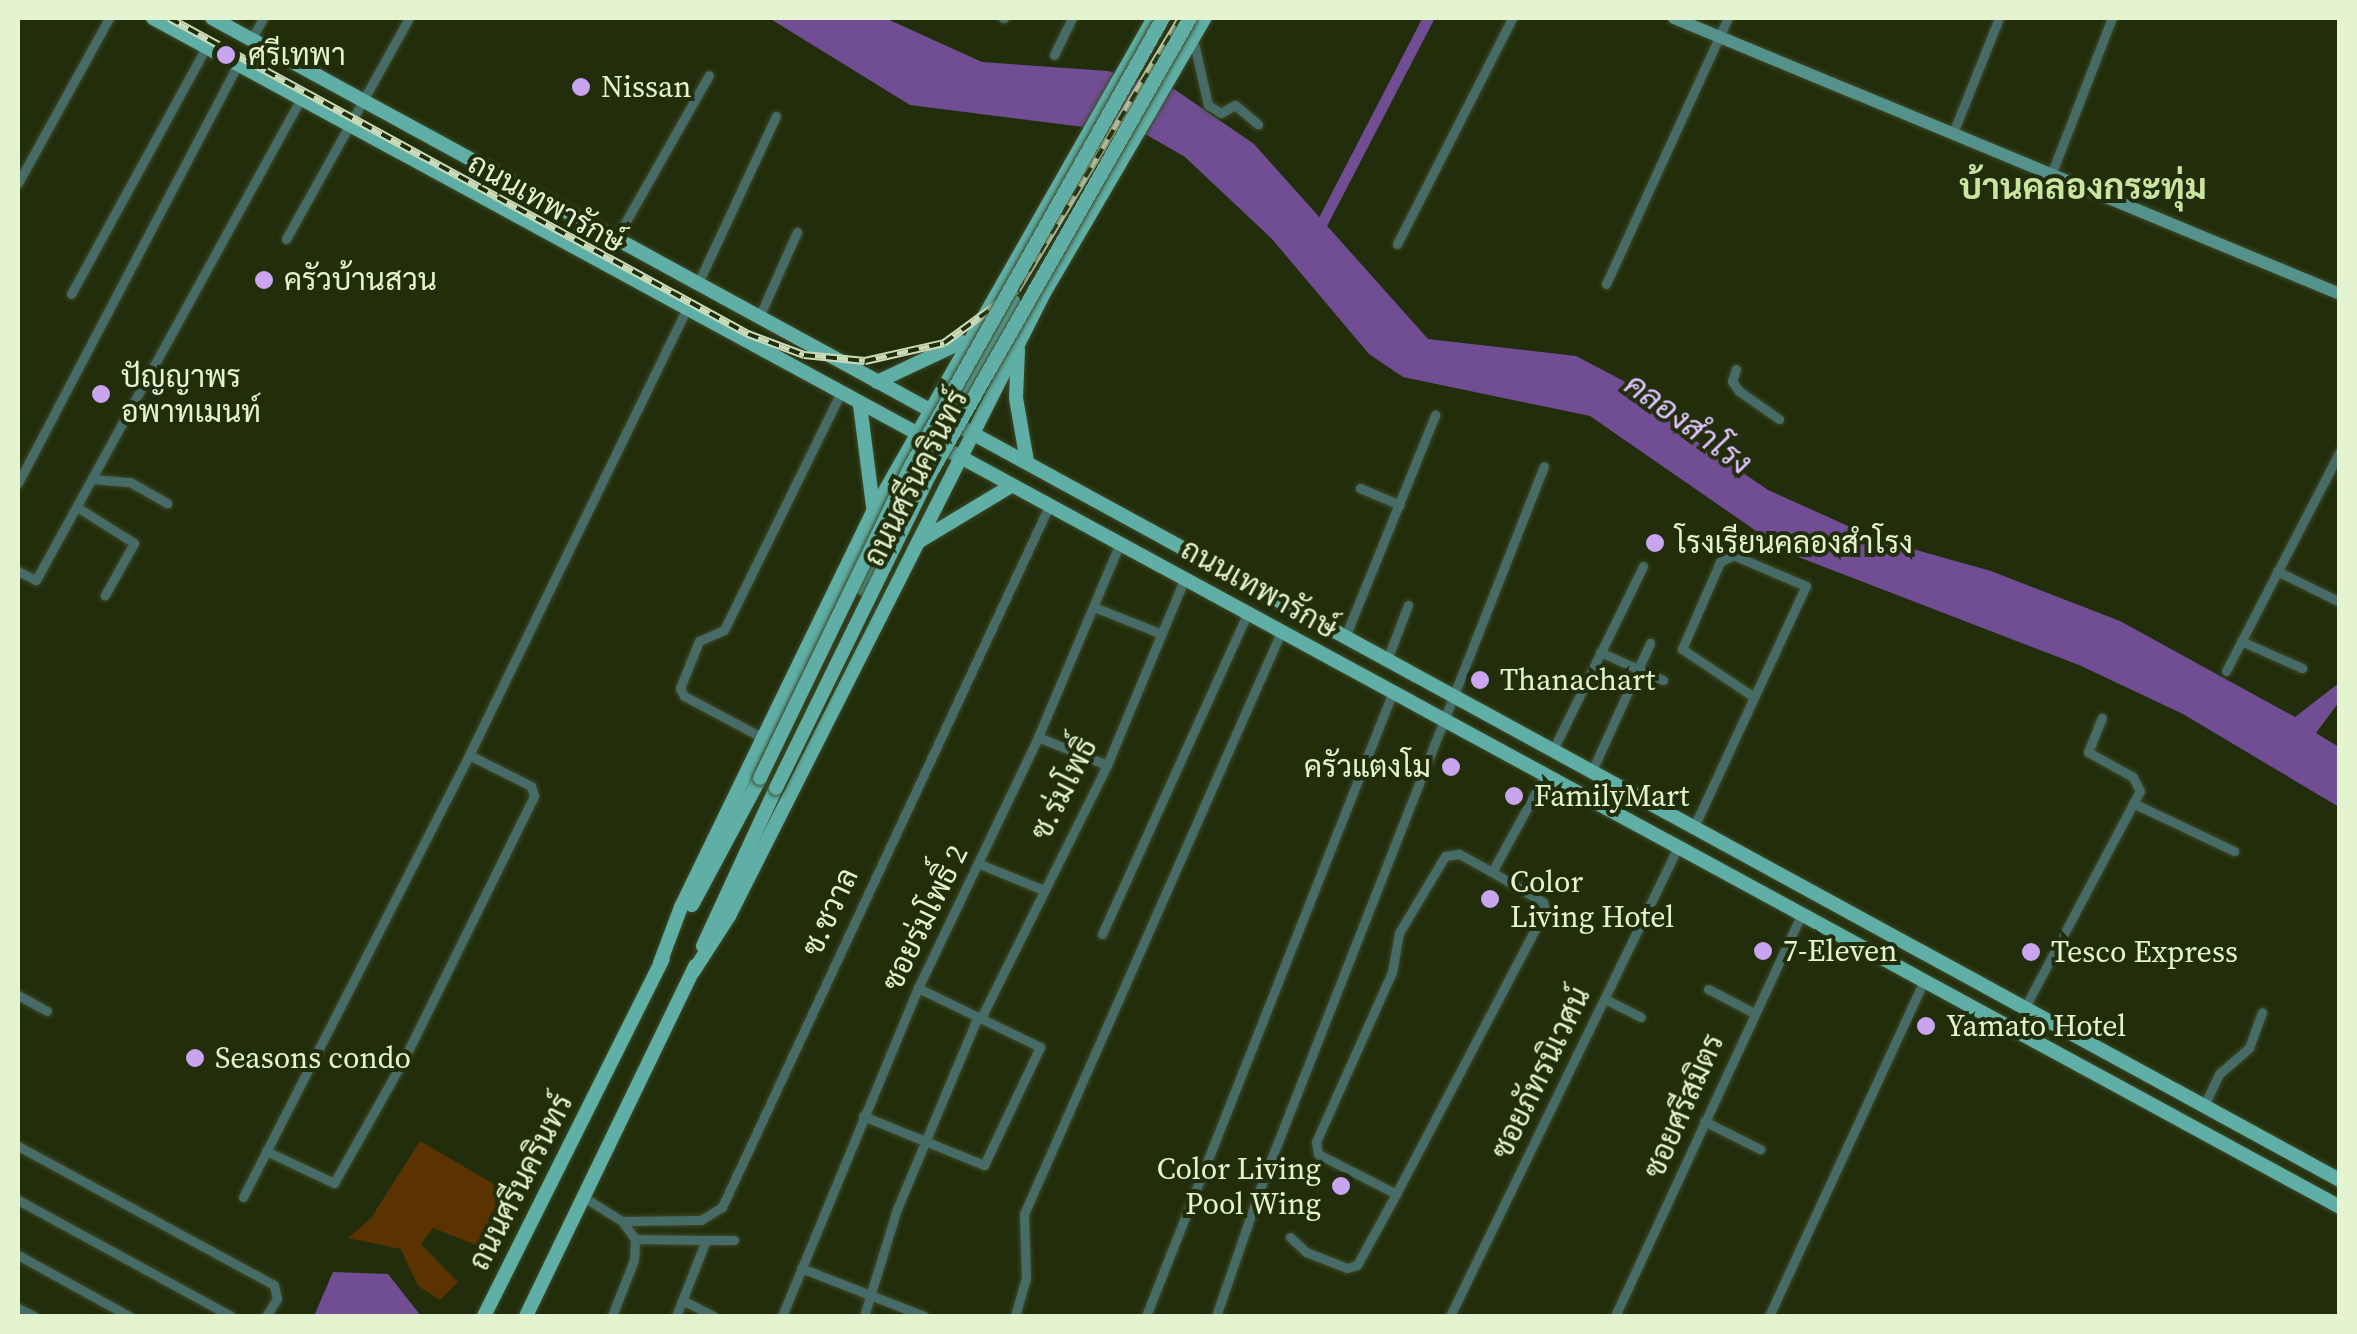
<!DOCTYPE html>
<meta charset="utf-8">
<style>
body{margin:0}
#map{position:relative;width:2357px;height:1334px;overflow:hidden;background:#222d0b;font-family:"Source Serif 4",Sarabun,serif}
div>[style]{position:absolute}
.green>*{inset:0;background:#5a3300}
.water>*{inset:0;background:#714e93}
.canal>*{height:11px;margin:-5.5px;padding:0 5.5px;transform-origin:5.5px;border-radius:5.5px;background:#714e93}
.roads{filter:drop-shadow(0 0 2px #3d4927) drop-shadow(0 0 2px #3d4927)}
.minor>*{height:9px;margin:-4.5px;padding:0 4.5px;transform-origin:4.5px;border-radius:4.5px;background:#476c67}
.secondary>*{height:12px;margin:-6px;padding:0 6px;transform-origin:6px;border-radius:6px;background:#55928b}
.primary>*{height:14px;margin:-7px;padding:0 7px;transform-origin:7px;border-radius:7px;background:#5fafa6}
.rail>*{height:8px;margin-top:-4px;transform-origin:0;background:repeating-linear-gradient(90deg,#222d0b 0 11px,#ccdbb8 0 22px);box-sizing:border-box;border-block:2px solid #ccdbb8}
.bridges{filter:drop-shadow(0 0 2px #3d4927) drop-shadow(0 0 2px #3d4927)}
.primary-bridge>*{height:14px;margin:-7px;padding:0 7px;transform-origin:7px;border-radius:7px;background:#5fafa6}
.dots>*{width:28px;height:28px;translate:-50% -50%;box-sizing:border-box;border:5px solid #222d0b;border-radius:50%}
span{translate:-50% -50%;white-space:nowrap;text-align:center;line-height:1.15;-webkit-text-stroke:8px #222d0b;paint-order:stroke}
.poi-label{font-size:30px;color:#e4f3d0}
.left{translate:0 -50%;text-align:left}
.right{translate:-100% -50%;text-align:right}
.street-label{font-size:30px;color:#e4f3d0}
.water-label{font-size:32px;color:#dfc4ff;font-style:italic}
.quarter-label{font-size:35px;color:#cae5a0;font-weight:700}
.frame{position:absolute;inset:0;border:20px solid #e4f3d0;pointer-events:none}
</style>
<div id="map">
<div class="green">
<i style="clip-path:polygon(420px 1141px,507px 1192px,476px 1245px,433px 1228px,421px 1244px,458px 1282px,440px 1300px,418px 1286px,401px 1249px,348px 1238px,371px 1218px)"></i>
</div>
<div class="water">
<i style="clip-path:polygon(769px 18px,885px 18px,982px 62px,1108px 71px,1174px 89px,1254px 144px,1428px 339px,1576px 356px,1635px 387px,1692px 438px,1768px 490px,1877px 539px,1991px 571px,2120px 621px,2295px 717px,2339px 683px,2339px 702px,2316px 733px,2339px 747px,2339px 807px,2183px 714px,2079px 665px,1788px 553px,1590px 416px,1403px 377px,1369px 354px,1272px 239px,1185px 157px,1147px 135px,910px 105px)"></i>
<i style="clip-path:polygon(333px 1272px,388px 1274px,421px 1316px,314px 1316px)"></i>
</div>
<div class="canal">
<i style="left:1316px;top:234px;width:243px;rotate:-62.6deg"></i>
</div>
<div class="roads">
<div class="minor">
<i style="left:1003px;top:18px;width:1px"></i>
<i style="left:252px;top:38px;width:23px;rotate:-61deg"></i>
<i style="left:1194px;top:43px;width:64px;rotate:77.3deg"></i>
<i style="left:1208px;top:105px;width:15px;rotate:32deg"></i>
<i style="left:1221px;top:113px;width:16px;rotate:-30deg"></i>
<i style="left:1235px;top:105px;width:30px;rotate:40deg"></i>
<i style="left:1054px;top:55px;width:41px;rotate:-64.1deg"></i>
<i style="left:1953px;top:133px;width:124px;rotate:-68.2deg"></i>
<i style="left:2051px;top:175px;width:168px;rotate:-68.8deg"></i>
<i style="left:18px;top:183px;width:188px;rotate:-61.1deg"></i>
<i style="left:617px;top:237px;width:186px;rotate:-60.4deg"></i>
<i style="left:286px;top:239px;width:253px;rotate:-60.9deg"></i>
<i style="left:1397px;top:244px;width:254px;rotate:-63deg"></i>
<i style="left:699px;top:281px;width:182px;rotate:-65deg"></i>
<i style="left:1606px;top:284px;width:293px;rotate:-65.4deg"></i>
<i style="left:71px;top:294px;width:281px;rotate:-61.3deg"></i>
<i style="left:760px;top:315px;width:91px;rotate:-66deg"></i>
<i style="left:1736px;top:369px;width:13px;rotate:108deg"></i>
<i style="left:1732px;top:381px;width:12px;rotate:55deg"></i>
<i style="left:1739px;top:391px;width:49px;rotate:35deg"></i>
<i style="left:92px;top:479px;width:38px;rotate:5deg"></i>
<i style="left:130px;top:482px;width:43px;rotate:29.6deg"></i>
<i style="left:18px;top:483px;width:472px;rotate:-62.3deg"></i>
<i style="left:1360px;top:488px;width:43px;rotate:23deg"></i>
<i style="left:77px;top:507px;width:67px;rotate:32.3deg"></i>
<i style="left:134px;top:543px;width:60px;rotate:119.1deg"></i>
<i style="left:18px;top:571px;width:20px;rotate:27deg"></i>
<i style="left:36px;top:580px;width:548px;rotate:-61.19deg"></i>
<i style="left:2277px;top:571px;width:70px;rotate:26.2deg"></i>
<i style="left:1094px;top:607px;width:73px;rotate:21.7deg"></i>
<i style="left:1345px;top:637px;width:240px;rotate:-67.9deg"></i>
<i style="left:2241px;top:641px;width:67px;rotate:23.9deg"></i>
<i style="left:1600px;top:652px;width:69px;rotate:24deg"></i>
<i style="left:1387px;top:660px;width:59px;rotate:-69.1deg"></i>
<i style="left:2226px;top:671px;width:248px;rotate:-62.6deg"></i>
<i style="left:1038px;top:737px;width:74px;rotate:22.1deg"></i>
<i style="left:765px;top:739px;width:92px;rotate:-152deg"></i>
<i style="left:684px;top:696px;width:9px;rotate:-117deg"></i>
<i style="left:680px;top:688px;width:51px;rotate:-68deg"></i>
<i style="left:699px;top:641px;width:27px;rotate:-24deg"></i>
<i style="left:724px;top:630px;width:263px;rotate:-63.8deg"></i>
<i style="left:1552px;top:752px;width:207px;rotate:-63.9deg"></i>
<i style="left:1591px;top:773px;width:143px;rotate:-65.6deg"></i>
<i style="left:2133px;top:803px;width:112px;rotate:25.4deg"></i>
<i style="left:1693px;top:829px;width:268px;rotate:-65.1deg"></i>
<i style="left:1806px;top:586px;width:79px;rotate:-157deg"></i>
<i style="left:1733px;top:555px;width:15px;rotate:152deg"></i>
<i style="left:1720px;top:562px;width:95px;rotate:113.6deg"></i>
<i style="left:1682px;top:649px;width:83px;rotate:33.7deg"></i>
<i style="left:980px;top:864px;width:66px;rotate:22.3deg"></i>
<i style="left:1492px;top:872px;width:38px;rotate:-151deg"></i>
<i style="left:1459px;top:854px;width:14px;rotate:172deg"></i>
<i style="left:1445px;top:856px;width:90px;rotate:120.9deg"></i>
<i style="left:1399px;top:933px;width:40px;rotate:100deg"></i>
<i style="left:1392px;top:972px;width:186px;rotate:114.1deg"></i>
<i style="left:1316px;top:1142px;width:12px;rotate:81deg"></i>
<i style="left:1318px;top:1154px;width:88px;rotate:27.1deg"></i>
<i style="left:1396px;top:1194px;width:321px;rotate:-62.3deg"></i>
<i style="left:1545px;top:910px;width:8px;rotate:-104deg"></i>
<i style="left:1543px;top:902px;width:59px;rotate:-149.5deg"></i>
<i style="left:1492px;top:872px;width:108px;rotate:-61.3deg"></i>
<i style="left:1102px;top:934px;width:351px;rotate:-65.6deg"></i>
<i style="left:1708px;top:989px;width:52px;rotate:27.6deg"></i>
<i style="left:18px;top:995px;width:33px;rotate:29deg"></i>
<i style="left:1605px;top:999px;width:40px;rotate:26.6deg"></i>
<i style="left:2024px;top:1009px;width:247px;rotate:-62deg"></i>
<i style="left:2140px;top:791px;width:16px;rotate:-117deg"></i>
<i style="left:2133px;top:777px;width:51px;rotate:-150.9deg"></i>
<i style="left:2088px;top:752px;width:37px;rotate:-68deg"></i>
<i style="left:981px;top:1018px;width:283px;rotate:-63.5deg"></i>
<i style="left:1107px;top:765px;width:200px;rotate:-67.4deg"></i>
<i style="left:2204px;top:1106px;width:35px;rotate:-65deg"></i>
<i style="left:2219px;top:1074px;width:40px;rotate:-41deg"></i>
<i style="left:2249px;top:1048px;width:38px;rotate:-70deg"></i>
<i style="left:863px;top:1116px;width:131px;rotate:22deg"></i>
<i style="left:984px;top:1165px;width:131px;rotate:-64.6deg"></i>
<i style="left:1040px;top:1047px;width:136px;rotate:-154.2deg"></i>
<i style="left:1704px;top:1121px;width:63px;rotate:26.6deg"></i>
<i style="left:18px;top:1146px;width:291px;rotate:28.5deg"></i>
<i style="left:274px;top:1285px;width:14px;rotate:78deg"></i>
<i style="left:277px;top:1299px;width:20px;rotate:123deg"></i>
<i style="left:266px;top:1151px;width:75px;rotate:25.2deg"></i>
<i style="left:334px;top:1183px;width:147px;rotate:-60.6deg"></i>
<i style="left:406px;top:1055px;width:289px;rotate:-63.7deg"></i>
<i style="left:534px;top:796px;width:10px;rotate:-107deg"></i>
<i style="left:531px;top:786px;width:69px;rotate:-153.4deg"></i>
<i style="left:243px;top:1197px;width:496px;rotate:-62.9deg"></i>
<i style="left:469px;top:755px;width:495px;rotate:-64deg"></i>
<i style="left:585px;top:1198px;width:44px;rotate:31.9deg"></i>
<i style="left:622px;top:1221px;width:79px;rotate:-0.7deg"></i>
<i style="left:701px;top:1220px;width:25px;rotate:-32deg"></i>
<i style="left:722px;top:1207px;width:774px;rotate:-64.99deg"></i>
<i style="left:18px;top:1200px;width:243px;rotate:28.6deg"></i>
<i style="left:1290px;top:1237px;width:22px;rotate:43deg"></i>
<i style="left:1306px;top:1252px;width:44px;rotate:21.3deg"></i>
<i style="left:1347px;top:1268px;width:10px;rotate:-17deg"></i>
<i style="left:1357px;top:1265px;width:81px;rotate:-61.2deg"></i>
<i style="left:635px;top:1239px;width:71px;rotate:0.8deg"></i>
<i style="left:706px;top:1240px;width:82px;rotate:111.5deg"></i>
<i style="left:706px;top:1240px;width:28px"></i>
<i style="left:18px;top:1255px;width:127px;rotate:28.8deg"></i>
<i style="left:801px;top:1268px;width:132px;rotate:21.3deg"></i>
<i style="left:684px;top:1301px;width:33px;rotate:27deg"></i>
<i style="left:18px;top:1308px;width:18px;rotate:27deg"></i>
<i style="left:612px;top:1316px;width:60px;rotate:-68.6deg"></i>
<i style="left:634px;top:1260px;width:21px;rotate:-87deg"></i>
<i style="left:635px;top:1239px;width:22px;rotate:-126deg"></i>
<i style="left:782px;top:1316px;width:355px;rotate:-67.5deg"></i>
<i style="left:918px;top:988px;width:278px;rotate:-64.4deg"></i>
<i style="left:1038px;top:737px;width:208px;rotate:-67.1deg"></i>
<i style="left:864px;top:1316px;width:112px;rotate:-72.9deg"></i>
<i style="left:897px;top:1209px;width:209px;rotate:-67.2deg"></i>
<i style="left:1015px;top:1316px;width:40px;rotate:-74deg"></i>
<i style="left:1026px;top:1278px;width:64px;rotate:-91.8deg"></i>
<i style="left:1024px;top:1214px;width:636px;rotate:-66.17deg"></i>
<i style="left:1146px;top:1316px;width:669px;rotate:-68.42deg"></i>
<i style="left:1216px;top:1316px;width:144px;rotate:-70.9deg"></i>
<i style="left:1263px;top:1180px;width:767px;rotate:-68.52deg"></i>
<i style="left:1450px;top:1316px;width:517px;rotate:-64.08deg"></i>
<i style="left:1615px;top:1316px;width:440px;rotate:-65.1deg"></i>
<i style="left:1769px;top:1316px;width:367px;rotate:-65.2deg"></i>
</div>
<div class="secondary">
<i style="left:1674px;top:18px;width:721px;rotate:22.51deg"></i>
</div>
<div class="primary">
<i style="left:153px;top:18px;width:2489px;rotate:28.53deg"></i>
<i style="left:212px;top:18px;width:2425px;rotate:28.64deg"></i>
<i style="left:1018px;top:350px;width:48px;rotate:92.4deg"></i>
<i style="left:1016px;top:398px;width:65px;rotate:80.2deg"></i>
<i style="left:877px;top:382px;width:94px;rotate:-25.2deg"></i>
<i style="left:860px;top:405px;width:103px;rotate:82.7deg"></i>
<i style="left:918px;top:542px;width:109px;rotate:-31.1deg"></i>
<i style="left:862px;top:588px;width:324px;rotate:-62.2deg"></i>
<i style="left:692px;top:905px;width:144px;rotate:-61.8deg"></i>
<i style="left:703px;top:946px;width:174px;rotate:-65.2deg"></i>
<i style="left:660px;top:963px;width:60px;rotate:-69.4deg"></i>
<i style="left:681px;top:907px;width:439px;rotate:-64.1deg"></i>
<i style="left:873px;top:512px;width:568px;rotate:-60.37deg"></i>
<i style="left:693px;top:972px;width:67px;rotate:-57.3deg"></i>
<i style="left:729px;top:916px;width:698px;rotate:-63.18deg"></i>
<i style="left:1044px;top:293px;width:319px;rotate:-59.7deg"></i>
<i style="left:484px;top:1316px;width:399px;rotate:-63.4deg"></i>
<i style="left:526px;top:1316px;width:389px;rotate:-64.2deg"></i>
</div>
</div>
<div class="rail">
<i style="left:169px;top:18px;width:660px;rotate:28.62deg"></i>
<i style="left:748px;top:334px;width:60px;rotate:20.6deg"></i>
<i style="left:804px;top:355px;width:61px;rotate:5.6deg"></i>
<i style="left:865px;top:361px;width:81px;rotate:-12.8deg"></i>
<i style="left:944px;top:343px;width:90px;rotate:-36deg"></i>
<i style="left:1017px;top:290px;width:318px;rotate:-58.9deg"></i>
</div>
<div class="bridges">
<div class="primary-bridge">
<i style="left:760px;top:778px;width:349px;rotate:-64.2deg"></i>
<i style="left:912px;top:464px;width:512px;rotate:-60.63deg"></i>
<i style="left:776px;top:788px;width:347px;rotate:-63.9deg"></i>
<i style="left:929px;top:476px;width:527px;rotate:-60.32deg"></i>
</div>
</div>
<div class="dots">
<i style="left:226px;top:55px;background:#c8a5ee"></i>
<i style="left:581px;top:87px;background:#c8a5ee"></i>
<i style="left:264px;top:280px;background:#c8a5ee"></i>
<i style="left:101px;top:394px;background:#c8a5ee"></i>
<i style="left:1655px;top:543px;background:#c8a5ee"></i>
<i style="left:1480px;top:680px;background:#c8a5ee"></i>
<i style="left:1451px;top:767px;background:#c8a5ee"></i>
<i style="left:1514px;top:796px;background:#c8a5ee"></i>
<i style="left:1490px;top:899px;background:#c8a5ee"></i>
<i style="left:1763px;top:951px;background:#c8a5ee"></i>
<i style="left:2031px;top:952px;background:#c8a5ee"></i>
<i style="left:1926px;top:1026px;background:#c8a5ee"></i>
<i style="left:195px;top:1058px;background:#c8a5ee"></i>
<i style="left:1341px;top:1186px;background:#c8a5ee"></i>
</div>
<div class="poi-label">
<span class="left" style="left:248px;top:55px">ศรีเทพา</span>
<span class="left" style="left:601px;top:87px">Nissan</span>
<span class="left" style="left:284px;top:280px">ครัวบ้านสวน</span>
<span class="left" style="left:121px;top:394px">ปัญญาพร<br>อพาทเมนท์</span>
<span class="left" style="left:1675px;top:543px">โรงเรียนคลองสำโรง</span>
<span class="left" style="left:1500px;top:680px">Thanachart</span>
<span class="right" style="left:1431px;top:767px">ครัวแตงโม</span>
<span class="left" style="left:1534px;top:796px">FamilyMart</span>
<span class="left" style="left:1510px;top:899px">Color<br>Living Hotel</span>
<span class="left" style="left:1783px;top:951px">7-Eleven</span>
<span class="left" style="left:2051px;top:952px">Tesco Express</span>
<span class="left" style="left:1946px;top:1026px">Yamato Hotel</span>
<span class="left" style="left:215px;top:1058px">Seasons condo</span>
<span class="right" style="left:1321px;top:1186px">Color Living<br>Pool Wing</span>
</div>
<div class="street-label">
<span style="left:546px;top:203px;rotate:29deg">ถนนเทพารักษ์</span>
<span style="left:916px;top:478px;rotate:-63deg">ถนนศรีนครินทร์</span>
<span style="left:1259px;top:589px;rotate:29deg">ถนนเทพารักษ์</span>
<span style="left:1064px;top:789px;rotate:-63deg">ซ.ร่มโพธิ์</span>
<span style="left:830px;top:912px;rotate:-65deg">ซ.ชวาล</span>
<span style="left:925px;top:918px;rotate:-64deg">ซอยร่มโพธิ์ 2</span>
<span style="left:1541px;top:1073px;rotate:-64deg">ซอยภัทรนิเวศน์</span>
<span style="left:1684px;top:1106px;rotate:-66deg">ซอยศรีสมิตร</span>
<span style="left:521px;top:1182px;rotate:-63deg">ถนนศรีนครินทร์</span>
</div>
<div class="water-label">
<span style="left:1688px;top:424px;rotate:36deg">คลองสำโรง</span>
</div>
<div class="quarter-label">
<span style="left:2083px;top:187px">บ้านคลองกระทุ่ม</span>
</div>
<div class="frame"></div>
</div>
